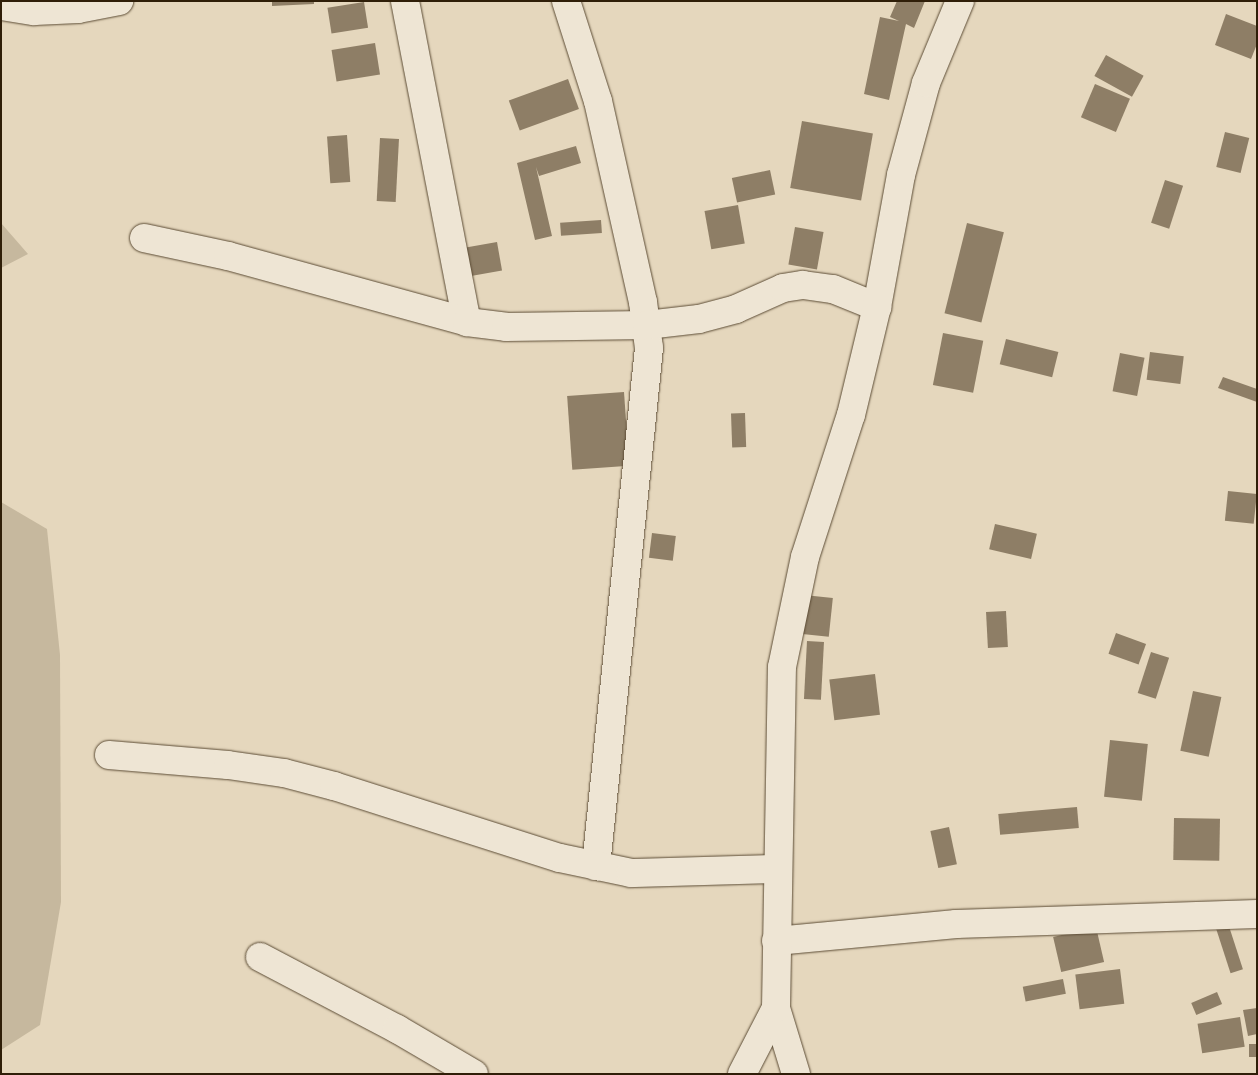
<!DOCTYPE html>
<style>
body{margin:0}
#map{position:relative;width:1258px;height:1075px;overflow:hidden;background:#e5d7bd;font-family:"IM FELL DW Pica",serif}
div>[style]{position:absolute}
.green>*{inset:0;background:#c6b89e}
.building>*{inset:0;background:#8e7e66;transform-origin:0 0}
.roads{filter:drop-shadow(0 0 1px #5c4c35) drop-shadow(0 0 1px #5c4c35)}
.minor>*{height:28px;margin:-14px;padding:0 14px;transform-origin:14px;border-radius:14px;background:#eee5d4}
span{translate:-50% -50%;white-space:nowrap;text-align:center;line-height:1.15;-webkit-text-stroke:4.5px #eee5d4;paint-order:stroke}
.frame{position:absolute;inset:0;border:2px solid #2f1e08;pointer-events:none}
</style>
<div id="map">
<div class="green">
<i style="clip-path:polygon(1px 223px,28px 254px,1px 268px)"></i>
<i style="clip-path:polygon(1px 502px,47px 529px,60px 655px,61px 902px,40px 1025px,1px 1050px)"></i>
</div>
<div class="building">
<i style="clip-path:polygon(272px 1px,314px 1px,314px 4px,272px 6px)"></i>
<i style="clip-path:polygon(897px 1px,925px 1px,914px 28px,906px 24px,889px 100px,864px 94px,880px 17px,899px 21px,890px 17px)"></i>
<i style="left:364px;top:2px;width:26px;height:37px;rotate:81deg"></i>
<i style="clip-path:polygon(1226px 14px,1257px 26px,1257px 44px,1251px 59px,1215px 45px)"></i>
<i style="left:375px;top:43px;width:32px;height:44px;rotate:81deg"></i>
<i style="left:1106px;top:55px;width:43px;height:24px;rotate:29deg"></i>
<i style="left:568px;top:79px;width:32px;height:63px;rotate:70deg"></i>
<i style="left:1095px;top:84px;width:38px;height:36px;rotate:23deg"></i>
<i style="left:802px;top:121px;width:72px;height:68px;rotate:10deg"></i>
<i style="left:1225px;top:132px;width:25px;height:36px;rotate:14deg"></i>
<i style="left:347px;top:135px;width:47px;height:20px;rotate:86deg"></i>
<i style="left:380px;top:138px;width:19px;height:63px;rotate:3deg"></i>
<i style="clip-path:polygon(576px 146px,581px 163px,539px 176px,536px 167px,552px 236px,535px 240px,517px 163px)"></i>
<i style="left:770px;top:170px;width:25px;height:39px;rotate:78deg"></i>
<i style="left:1165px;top:180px;width:19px;height:45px;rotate:18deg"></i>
<i style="left:738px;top:205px;width:39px;height:34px;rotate:80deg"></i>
<i style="left:601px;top:220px;width:13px;height:41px;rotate:86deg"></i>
<i style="left:967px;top:223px;width:38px;height:93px;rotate:14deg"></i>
<i style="left:795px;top:227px;width:29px;height:38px;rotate:10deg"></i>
<i style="left:497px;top:242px;width:29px;height:33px;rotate:80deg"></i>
<i style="left:943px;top:333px;width:41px;height:53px;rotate:11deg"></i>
<i style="left:1006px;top:339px;width:54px;height:26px;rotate:14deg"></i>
<i style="left:1150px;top:352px;width:34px;height:28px;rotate:7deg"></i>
<i style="left:1120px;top:353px;width:25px;height:39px;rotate:11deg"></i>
<i style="clip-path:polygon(1223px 377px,1257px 389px,1257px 402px,1218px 388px)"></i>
<i style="left:624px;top:392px;width:74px;height:57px;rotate:86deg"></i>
<i style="left:745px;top:413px;width:34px;height:14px;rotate:88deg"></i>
<i style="left:1228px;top:491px;width:29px;height:30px;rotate:6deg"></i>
<i style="left:995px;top:524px;width:43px;height:26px;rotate:13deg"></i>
<i style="left:652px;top:533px;width:24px;height:25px;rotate:7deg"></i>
<i style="left:804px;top:595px;width:29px;height:39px;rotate:6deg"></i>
<i style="left:1006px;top:611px;width:36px;height:20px;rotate:87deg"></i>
<i style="left:1116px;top:633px;width:32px;height:22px;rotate:20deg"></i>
<i style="left:807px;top:641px;width:17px;height:58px;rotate:3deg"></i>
<i style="left:1151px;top:652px;width:19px;height:43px;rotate:18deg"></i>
<i style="left:875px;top:674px;width:41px;height:46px;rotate:83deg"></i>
<i style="left:1193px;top:691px;width:29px;height:61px;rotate:12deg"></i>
<i style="left:1110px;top:740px;width:38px;height:57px;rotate:6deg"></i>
<i style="left:1077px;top:807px;width:21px;height:79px;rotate:85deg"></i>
<i style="left:1174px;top:818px;width:46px;height:42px;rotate:1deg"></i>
<i style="left:949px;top:827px;width:38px;height:19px;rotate:78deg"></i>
<i style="left:1225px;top:914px;width:58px;height:13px;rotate:72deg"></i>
<i style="left:1096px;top:927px;width:36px;height:44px;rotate:77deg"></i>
<i style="left:1120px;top:969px;width:35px;height:45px;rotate:83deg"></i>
<i style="left:1063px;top:979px;width:15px;height:41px;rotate:79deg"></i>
<i style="left:1217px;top:992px;width:13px;height:28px;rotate:67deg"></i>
<i style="clip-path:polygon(1257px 1008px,1257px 1034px,1248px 1036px,1243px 1010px)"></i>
<i style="left:1240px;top:1017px;width:30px;height:43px;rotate:81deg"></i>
<i style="left:1249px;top:1044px;width:8px;height:13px"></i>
</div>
<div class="roads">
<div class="minor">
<i style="left:405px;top:1px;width:327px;rotate:79.1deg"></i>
<i style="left:566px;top:1px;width:105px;rotate:72.3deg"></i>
<i style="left:598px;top:101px;width:206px;rotate:77.4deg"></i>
<i style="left:643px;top:302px;width:46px;rotate:82.6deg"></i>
<i style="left:649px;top:348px;width:521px;rotate:95.84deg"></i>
<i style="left:1px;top:6px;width:33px;rotate:9deg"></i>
<i style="left:34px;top:11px;width:44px;rotate:-2.6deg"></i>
<i style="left:78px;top:9px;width:42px;rotate:-11deg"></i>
<i style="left:144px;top:238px;width:86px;rotate:12.1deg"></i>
<i style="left:228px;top:256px;width:248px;rotate:15.4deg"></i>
<i style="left:467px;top:322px;width:39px;rotate:7deg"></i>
<i style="left:506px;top:327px;width:141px;rotate:-0.8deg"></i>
<i style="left:647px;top:325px;width:52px;rotate:-6.6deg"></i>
<i style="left:699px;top:319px;width:38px;rotate:-15deg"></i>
<i style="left:736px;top:309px;width:51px;rotate:-24.1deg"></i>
<i style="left:783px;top:288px;width:20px;rotate:-9deg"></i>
<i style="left:803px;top:285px;width:30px;rotate:8deg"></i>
<i style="left:833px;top:289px;width:48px;rotate:22.2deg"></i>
<i style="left:109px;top:755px;width:119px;rotate:4.8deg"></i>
<i style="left:228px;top:765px;width:57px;rotate:8.1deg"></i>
<i style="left:284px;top:773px;width:52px;rotate:14.6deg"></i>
<i style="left:334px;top:786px;width:237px;rotate:17.7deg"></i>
<i style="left:560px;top:858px;width:73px;rotate:11.9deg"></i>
<i style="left:631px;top:873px;width:146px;rotate:-1.6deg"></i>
<i style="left:776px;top:941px;width:181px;rotate:-5.4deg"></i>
<i style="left:956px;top:924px;width:301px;rotate:-1.9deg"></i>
<i style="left:260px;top:957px;width:155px;rotate:27.7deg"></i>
<i style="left:397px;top:1029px;width:89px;rotate:30.3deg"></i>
<i style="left:742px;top:1074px;width:74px;rotate:-62.7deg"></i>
<i style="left:796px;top:1074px;width:69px;rotate:-106.9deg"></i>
<i style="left:776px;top:1008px;width:341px;rotate:-89deg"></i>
<i style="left:782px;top:667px;width:112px;rotate:-78.2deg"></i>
<i style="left:805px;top:557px;width:149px;rotate:-72.1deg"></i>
<i style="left:851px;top:415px;width:111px;rotate:-76.5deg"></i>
<i style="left:877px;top:307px;width:134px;rotate:-79.7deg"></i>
<i style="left:901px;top:175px;width:95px;rotate:-74.8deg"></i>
<i style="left:926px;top:83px;width:89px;rotate:-67.5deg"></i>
</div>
</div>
<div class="frame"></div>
</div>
